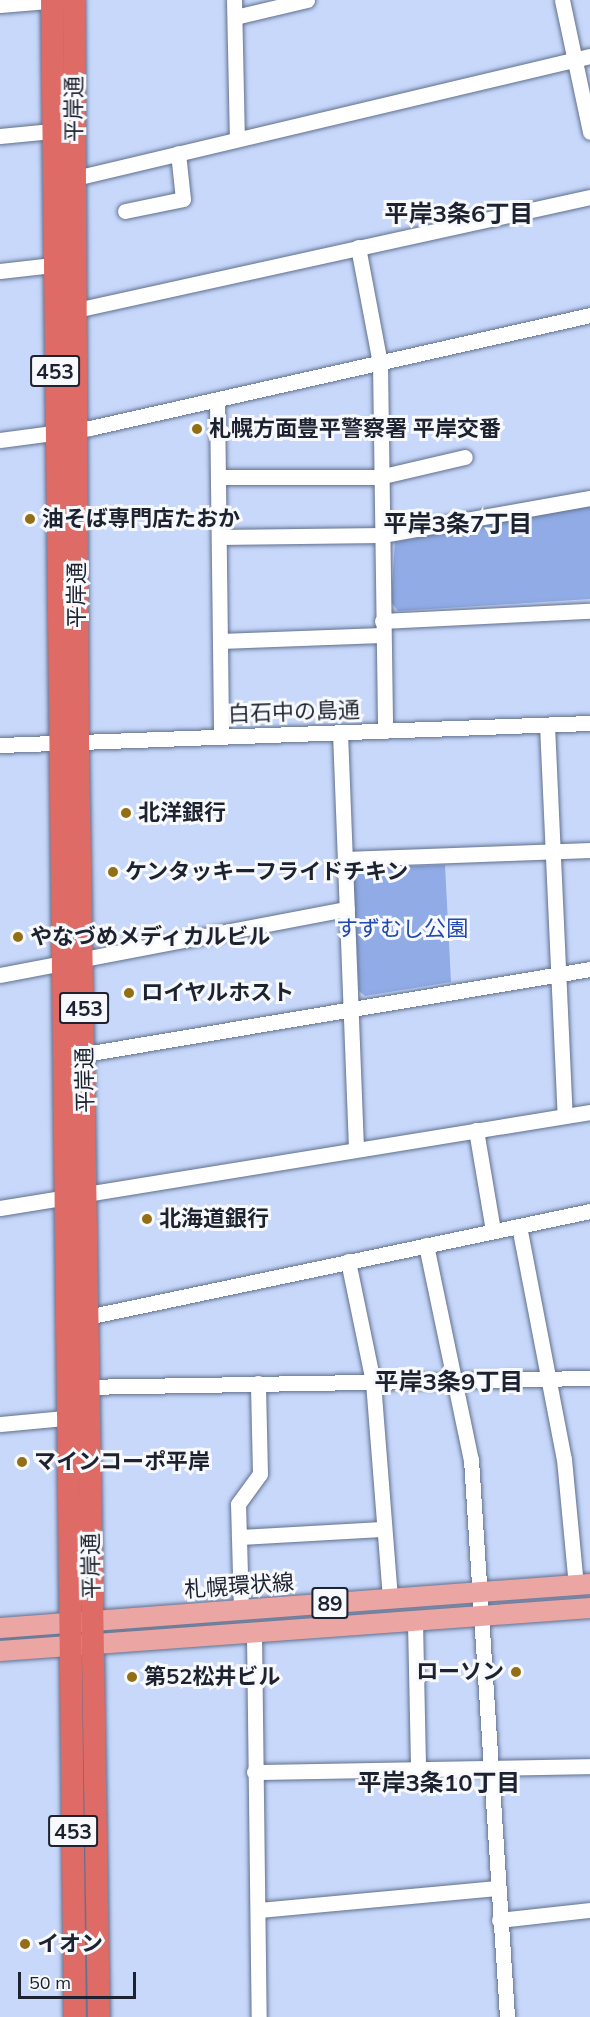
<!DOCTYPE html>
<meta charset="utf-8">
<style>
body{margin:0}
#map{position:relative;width:590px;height:2017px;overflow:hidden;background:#c7d8fb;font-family:Mulish,"Noto Sans JP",sans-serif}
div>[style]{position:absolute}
.green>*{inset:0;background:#90abe5}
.roads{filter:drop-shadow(0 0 2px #61708e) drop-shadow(0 0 2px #61708e)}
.minor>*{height:15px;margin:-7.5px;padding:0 7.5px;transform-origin:7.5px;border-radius:7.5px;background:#fff}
.major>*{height:20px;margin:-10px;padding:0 10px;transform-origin:10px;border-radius:10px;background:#eba6a3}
.highway>*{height:22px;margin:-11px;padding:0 11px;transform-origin:11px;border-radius:11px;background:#de6b65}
.dots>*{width:16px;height:16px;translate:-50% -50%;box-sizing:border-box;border:3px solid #f7f9fc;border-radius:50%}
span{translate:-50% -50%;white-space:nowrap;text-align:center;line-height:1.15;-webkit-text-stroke:6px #f7f9fc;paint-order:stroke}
.shield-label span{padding:2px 4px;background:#f7f9fc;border:2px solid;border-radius:4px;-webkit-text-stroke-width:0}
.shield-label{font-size:21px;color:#1c222f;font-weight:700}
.street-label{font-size:22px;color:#1c222f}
.poi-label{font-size:22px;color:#1c222f;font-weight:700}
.left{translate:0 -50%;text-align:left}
.right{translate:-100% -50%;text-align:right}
.park-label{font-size:22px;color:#234ab3}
.neighbourhood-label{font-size:24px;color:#1c222f;font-weight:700}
.scale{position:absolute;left:18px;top:1972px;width:118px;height:27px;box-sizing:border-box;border:3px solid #1c222f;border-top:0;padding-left:8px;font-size:18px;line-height:21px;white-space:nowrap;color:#1c222f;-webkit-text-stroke:4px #f7f9fc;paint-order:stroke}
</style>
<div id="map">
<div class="green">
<i style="clip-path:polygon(590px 506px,590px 599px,398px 611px,391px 602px,395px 542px)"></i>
<i style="clip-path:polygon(445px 865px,451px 982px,365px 996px,359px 991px,353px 875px,359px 868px)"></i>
</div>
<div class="roads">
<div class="minor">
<i style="left:234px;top:0;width:138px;rotate:88.8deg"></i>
<i style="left:562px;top:0;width:135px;rotate:78deg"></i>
<i style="left:0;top:5px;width:60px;rotate:-4.8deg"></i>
<i style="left:235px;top:17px;width:74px;rotate:-13.3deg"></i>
<i style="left:0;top:136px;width:52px;rotate:-5.5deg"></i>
<i style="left:67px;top:180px;width:537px;rotate:-13.34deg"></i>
<i style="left:125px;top:211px;width:59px;rotate:-11.7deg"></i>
<i style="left:183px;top:199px;width:46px;rotate:-96.2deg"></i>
<i style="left:358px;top:247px;width:118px;rotate:79.3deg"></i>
<i style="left:380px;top:363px;width:368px;rotate:89.2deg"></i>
<i style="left:0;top:271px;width:53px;rotate:-6.5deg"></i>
<i style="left:67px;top:312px;width:535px;rotate:-12.4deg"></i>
<i style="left:217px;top:400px;width:337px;rotate:89.3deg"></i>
<i style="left:0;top:440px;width:91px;rotate:-7.6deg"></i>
<i style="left:90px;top:428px;width:513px;rotate:-12.73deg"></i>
<i style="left:218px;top:477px;width:161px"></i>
<i style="left:379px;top:477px;width:88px;rotate:-13.1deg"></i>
<i style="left:219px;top:537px;width:163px;rotate:-0.7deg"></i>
<i style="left:382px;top:535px;width:211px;rotate:-10.1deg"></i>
<i style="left:382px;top:621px;width:208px;rotate:-2.8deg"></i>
<i style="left:220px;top:641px;width:162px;rotate:-2.1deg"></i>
<i style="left:547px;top:725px;width:391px;rotate:87.4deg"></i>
<i style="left:340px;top:732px;width:417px;rotate:87.8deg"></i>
<i style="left:0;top:745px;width:590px;rotate:-2.14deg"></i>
<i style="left:345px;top:859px;width:245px;rotate:-2.1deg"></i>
<i style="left:0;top:975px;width:353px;rotate:-10.8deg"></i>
<i style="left:85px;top:1054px;width:512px;rotate:-9.55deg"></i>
<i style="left:476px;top:1130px;width:102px;rotate:80.4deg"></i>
<i style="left:0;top:1208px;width:598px;rotate:-9.24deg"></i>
<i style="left:519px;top:1226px;width:237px;rotate:79.1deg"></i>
<i style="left:564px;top:1459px;width:127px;rotate:84.6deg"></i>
<i style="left:426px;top:1245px;width:220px;rotate:78.2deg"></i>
<i style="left:471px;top:1460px;width:558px;rotate:86.3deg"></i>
<i style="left:348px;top:1261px;width:124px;rotate:78.3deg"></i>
<i style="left:373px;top:1382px;width:218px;rotate:85.5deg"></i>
<i style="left:87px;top:1317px;width:514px;rotate:-11.9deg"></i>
<i style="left:80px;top:1387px;width:510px;rotate:-1.01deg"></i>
<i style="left:0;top:1424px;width:76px;rotate:-5.3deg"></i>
<i style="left:239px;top:1537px;width:144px;rotate:-3.2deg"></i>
<i style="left:241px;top:1610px;width:106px;rotate:-91.6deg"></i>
<i style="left:238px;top:1504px;width:37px;rotate:-54deg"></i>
<i style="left:260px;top:1474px;width:91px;rotate:-91.3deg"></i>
<i style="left:415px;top:1622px;width:147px;rotate:88.8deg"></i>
<i style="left:254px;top:1634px;width:383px;rotate:89.3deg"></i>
<i style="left:254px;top:1772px;width:336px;rotate:-1deg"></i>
<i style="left:259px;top:1910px;width:239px;rotate:-5.3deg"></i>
<i style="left:499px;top:1920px;width:92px;rotate:-6.3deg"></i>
</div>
<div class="major">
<i style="left:0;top:1628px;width:592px;rotate:-4.27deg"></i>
<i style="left:0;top:1651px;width:592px;rotate:-4.17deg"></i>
</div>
<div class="highway">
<i style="left:52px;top:0;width:2017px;rotate:89.35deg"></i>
<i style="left:74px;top:0;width:742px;rotate:89.69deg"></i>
<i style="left:78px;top:742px;width:1275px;rotate:89.06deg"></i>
</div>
</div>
<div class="dots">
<i style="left:197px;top:429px;background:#926e15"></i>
<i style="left:30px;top:519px;background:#926e15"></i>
<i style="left:126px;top:813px;background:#926e15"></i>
<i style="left:113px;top:872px;background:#926e15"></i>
<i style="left:18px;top:937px;background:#926e15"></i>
<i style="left:129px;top:993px;background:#926e15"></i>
<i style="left:147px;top:1219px;background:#926e15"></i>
<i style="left:22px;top:1462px;background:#926e15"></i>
<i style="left:516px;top:1672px;background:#926e15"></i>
<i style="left:132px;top:1677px;background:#926e15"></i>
<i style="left:25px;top:1944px;background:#926e15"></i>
</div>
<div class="shield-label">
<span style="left:55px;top:371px">453</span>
<span style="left:84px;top:1008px">453</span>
<span style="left:330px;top:1603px">89</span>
<span style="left:73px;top:1831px">453</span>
</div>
<div class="street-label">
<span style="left:74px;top:109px;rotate:-90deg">平岸通</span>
<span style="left:77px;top:595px;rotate:-90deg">平岸通</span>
<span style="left:294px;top:712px;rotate:-2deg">白石中の島通</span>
<span style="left:85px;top:1080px;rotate:-91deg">平岸通</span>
<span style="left:91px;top:1566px;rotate:-91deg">平岸通</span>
<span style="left:239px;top:1586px;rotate:-4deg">札幌環状線</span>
</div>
<div class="poi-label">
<span class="left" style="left:209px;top:429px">札幌方面豊平警察署 平岸交番</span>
<span class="left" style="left:42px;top:519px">油そば専門店たおか</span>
<span class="left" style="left:138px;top:813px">北洋銀行</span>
<span class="left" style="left:125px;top:872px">ケンタッキーフライドチキン</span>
<span class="left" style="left:30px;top:937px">やなづめメディカルビル</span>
<span class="left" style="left:141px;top:993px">ロイヤルホスト</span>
<span class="left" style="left:159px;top:1219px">北海道銀行</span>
<span class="left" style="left:34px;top:1462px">マインコーポ平岸</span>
<span class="right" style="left:504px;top:1672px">ローソン</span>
<span class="left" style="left:144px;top:1677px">第52松井ビル</span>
<span class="left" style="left:37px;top:1944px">イオン</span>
</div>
<div class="park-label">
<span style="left:402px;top:929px">すずむし公園</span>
</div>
<div class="neighbourhood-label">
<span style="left:459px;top:214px">平岸3条6丁目</span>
<span style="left:458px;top:524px">平岸3条7丁目</span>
<span style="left:449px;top:1382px">平岸3条9丁目</span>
<span style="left:439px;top:1783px">平岸3条10丁目</span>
</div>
<div class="scale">50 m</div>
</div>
